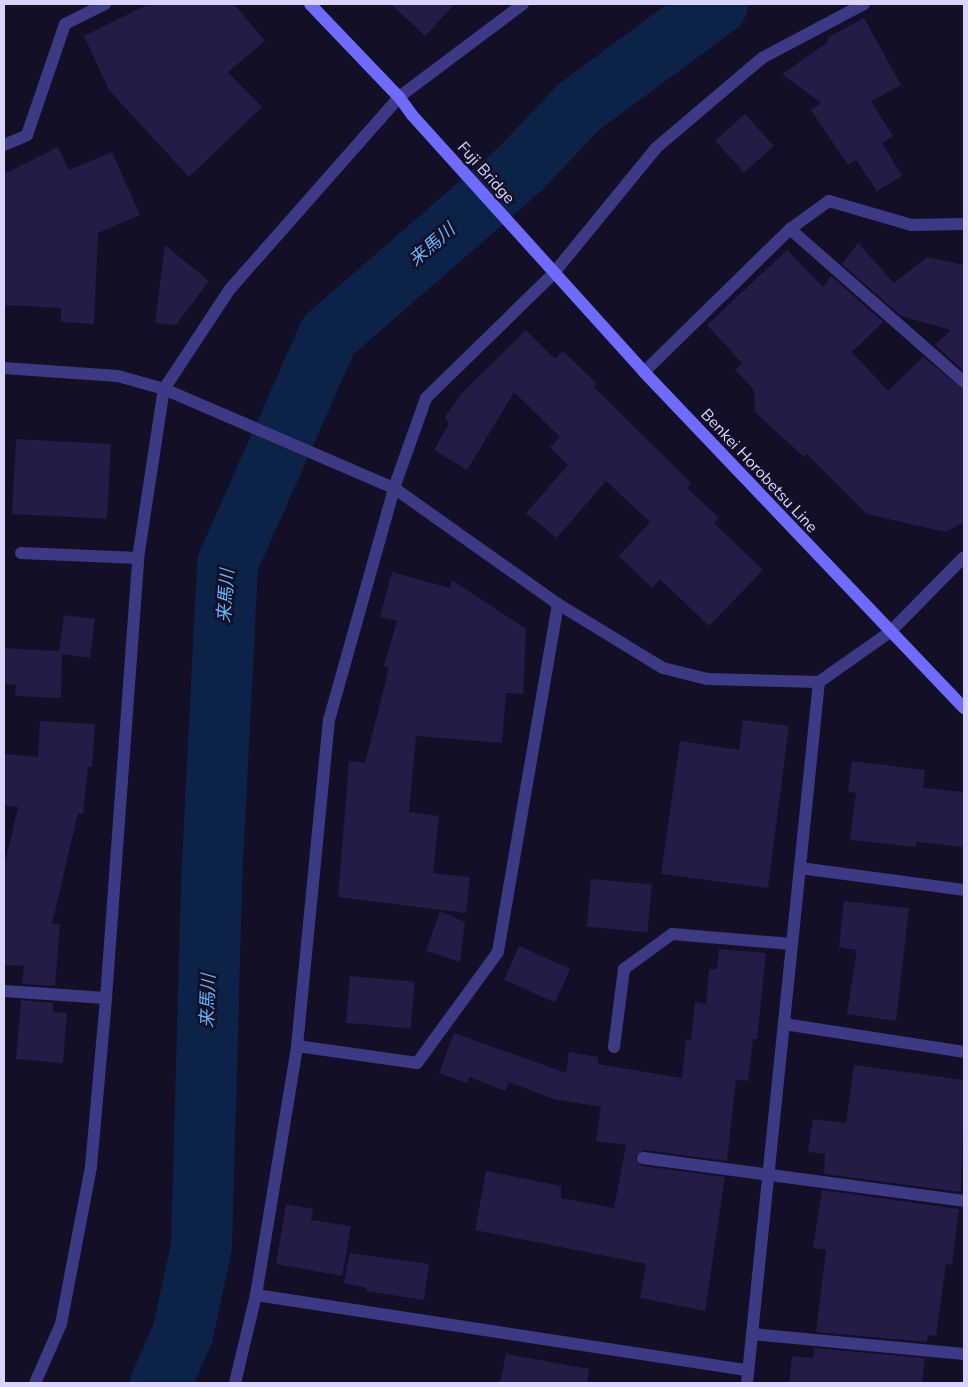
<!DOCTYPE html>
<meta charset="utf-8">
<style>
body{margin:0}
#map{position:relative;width:968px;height:1387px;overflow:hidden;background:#130f26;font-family:"Nunito Sans","Noto Sans JP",sans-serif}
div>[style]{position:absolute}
.river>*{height:61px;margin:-30.5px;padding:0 30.5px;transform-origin:30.5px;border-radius:30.5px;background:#0c2248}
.building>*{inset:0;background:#241b47;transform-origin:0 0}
.service>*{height:12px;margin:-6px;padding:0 6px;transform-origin:6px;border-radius:6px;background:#3d3a85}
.minor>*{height:12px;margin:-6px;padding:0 6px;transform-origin:6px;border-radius:6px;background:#3d3a85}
.tertiary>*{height:12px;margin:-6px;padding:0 6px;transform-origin:6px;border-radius:6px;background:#3d3a85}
.secondary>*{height:12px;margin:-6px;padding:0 6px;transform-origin:6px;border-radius:6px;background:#6f6bff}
span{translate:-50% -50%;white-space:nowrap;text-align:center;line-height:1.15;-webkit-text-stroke:5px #130f26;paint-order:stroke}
.street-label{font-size:16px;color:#d9d4ff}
.water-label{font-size:18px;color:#62b6ff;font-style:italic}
.frame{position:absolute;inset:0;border:5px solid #d9d4ff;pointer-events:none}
</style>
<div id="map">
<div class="river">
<i style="left:160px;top:1383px;width:54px;rotate:-65.8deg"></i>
<i style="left:182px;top:1334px;width:91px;rotate:-77.9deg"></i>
<i style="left:201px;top:1245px;width:363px;rotate:-88.4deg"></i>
<i style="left:211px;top:882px;width:319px;rotate:-87.1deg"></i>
<i style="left:227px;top:563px;width:249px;rotate:-66.1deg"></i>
<i style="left:328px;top:335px;width:256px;rotate:-41deg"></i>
<i style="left:521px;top:167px;width:83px;rotate:-46.5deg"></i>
<i style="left:578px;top:107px;width:173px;rotate:-36.5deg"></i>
</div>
<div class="building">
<i style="clip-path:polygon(149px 4px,234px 4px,265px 41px,228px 72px,262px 107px,189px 177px,109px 90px,84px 36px)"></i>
<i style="clip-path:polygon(391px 4px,455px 4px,425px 36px)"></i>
<i style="clip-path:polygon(864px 18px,901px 85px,871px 101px,893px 136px,882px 143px,902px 176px,877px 191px,856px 160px,848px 165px,811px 110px,821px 103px,782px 74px,828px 42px,827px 38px)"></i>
<i style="left:745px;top:114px;width:43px;height:40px;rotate:48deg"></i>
<i style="clip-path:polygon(58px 147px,69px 170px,112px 152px,140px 215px,98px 233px,94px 324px,61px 322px,61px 308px,4px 305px,4px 174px)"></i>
<i style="clip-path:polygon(858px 243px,894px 283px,927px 257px,964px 265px,964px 371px,935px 345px,951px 330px,901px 316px,842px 264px)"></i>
<i style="clip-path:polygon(165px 245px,209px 281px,176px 325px,155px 323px)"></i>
<i style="clip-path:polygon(787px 250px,823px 287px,831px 276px,883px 322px,852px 352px,888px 391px,923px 357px,964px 390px,964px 522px,945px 532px,867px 514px,807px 454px,804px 457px,755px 412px,754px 390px,735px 370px,742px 363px,707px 325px)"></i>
<i style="clip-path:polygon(526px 330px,555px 359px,563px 351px,597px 384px,594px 387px,691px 483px,687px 488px,719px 518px,714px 523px,763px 570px,709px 626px,660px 579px,652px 588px,619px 556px,650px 522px,606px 481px,557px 538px,526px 513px,568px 465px,550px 447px,560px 437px,514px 392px,467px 470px,434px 450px,449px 424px,445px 417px,460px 395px)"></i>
<i style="left:16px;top:439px;width:95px;height:75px;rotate:3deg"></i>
<i style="clip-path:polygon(392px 572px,450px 588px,452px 580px,526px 629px,523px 694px,506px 693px,502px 743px,416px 736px,409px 812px,439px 816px,433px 873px,470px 877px,466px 913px,338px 897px,349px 761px,365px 763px,389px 668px,384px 666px,397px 621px,380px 617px)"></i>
<i style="clip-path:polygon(64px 615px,95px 619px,90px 658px,62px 654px,61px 698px,15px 696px,16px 685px,4px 684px,4px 648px,59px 651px)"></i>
<i style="clip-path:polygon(743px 720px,789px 726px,768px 888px,661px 874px,680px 741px,739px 750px)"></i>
<i style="clip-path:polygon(40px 721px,95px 724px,92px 767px,88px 767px,83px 814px,78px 813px,52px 924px,60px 924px,55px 986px,22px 984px,24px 966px,4px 965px,4px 867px,18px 807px,4px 805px,4px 754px,38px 757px)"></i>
<i style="clip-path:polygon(852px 761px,925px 770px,923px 788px,964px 792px,964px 847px,917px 842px,916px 847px,850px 840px,856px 793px,848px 792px)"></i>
<i style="left:591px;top:879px;width:61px;height:48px;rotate:5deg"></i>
<i style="clip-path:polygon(844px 901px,909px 908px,896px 1021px,847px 1014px,857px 950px,839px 947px)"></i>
<i style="clip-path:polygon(440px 911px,465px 922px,460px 962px,426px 951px)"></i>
<i style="left:519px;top:946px;width:56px;height:37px;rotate:24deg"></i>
<i style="clip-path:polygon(719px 949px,766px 953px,757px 1039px,753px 1039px,748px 1081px,736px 1080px,727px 1161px,644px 1150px,635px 1157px,642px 1166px,725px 1177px,705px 1311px,640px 1298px,646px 1264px,475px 1230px,486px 1171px,561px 1186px,561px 1198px,614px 1208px,626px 1145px,596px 1141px,601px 1107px,553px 1099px,509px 1082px,505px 1091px,470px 1077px,467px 1083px,439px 1073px,454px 1033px,566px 1073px,569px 1052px,598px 1057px,598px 1064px,682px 1078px,686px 1039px,691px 1040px,695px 1002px,706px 1004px,709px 969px,717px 969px)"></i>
<i style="left:350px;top:976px;width:65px;height:47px;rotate:5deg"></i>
<i style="clip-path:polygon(21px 1000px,53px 1003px,53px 1012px,67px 1013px,63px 1063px,16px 1059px)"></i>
<i style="clip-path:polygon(854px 1065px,964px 1080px,961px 1192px,824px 1174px,825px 1154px,808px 1152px,813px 1119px,846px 1123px)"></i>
<i style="clip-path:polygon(822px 1190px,959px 1209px,952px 1265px,946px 1264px,936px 1336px,928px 1335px,927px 1342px,816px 1332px,826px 1250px,813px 1248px)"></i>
<i style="clip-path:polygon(286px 1204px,313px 1209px,311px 1220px,351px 1226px,342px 1276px,276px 1264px)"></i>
<i style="clip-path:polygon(350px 1253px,429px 1264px,424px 1300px,366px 1291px,366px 1288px,344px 1283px)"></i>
<i style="clip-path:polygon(814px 1348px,925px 1358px,922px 1383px,789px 1383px,792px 1356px,813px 1358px)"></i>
<i style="clip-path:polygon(506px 1354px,589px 1369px,587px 1383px,500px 1383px)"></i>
</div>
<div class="service">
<i style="left:21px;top:553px;width:117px;rotate:2.4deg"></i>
<i style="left:614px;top:1047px;width:79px;rotate:-82.7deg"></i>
<i style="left:624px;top:969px;width:59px;rotate:-36.1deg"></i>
<i style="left:672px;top:934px;width:120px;rotate:4.8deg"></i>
<i style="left:35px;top:1383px;width:64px;rotate:-66.2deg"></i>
<i style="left:61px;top:1324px;width:160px;rotate:-79.2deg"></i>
<i style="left:91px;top:1167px;width:170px;rotate:-84.9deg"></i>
<i style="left:235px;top:1383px;width:90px;rotate:-76.6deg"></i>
<i style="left:256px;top:1295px;width:252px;rotate:-80.6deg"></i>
</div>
<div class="minor">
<i style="left:4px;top:145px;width:25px;rotate:-23deg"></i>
<i style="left:27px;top:135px;width:117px;rotate:-71.1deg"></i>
<i style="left:65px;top:24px;width:45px;rotate:-26.6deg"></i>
<i style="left:790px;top:229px;width:232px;rotate:41.3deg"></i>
<i style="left:644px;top:372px;width:204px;rotate:-44.4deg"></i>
<i style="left:790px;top:229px;width:48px;rotate:-35.7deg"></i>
<i style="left:829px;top:201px;width:85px;rotate:16.3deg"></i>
<i style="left:911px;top:225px;width:53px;rotate:-1.1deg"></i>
<i style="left:558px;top:604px;width:353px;rotate:99.8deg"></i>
<i style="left:498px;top:952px;width:137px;rotate:126.1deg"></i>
<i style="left:417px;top:1063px;width:121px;rotate:-171.9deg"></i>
<i style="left:297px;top:1046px;width:328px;rotate:-84.4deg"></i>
<i style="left:329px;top:720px;width:241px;rotate:-74.3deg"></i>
<i style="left:394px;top:488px;width:96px;rotate:-70.4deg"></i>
<i style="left:426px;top:398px;width:177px;rotate:-44.3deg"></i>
<i style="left:553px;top:274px;width:163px;rotate:-50.7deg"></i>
<i style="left:656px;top:148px;width:139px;rotate:-40.3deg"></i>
<i style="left:762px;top:58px;width:115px;rotate:-27.9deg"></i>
<i style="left:890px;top:632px;width:105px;rotate:-45.4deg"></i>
<i style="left:800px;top:868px;width:165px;rotate:7.6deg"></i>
<i style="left:4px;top:991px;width:102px;rotate:3.9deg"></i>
<i style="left:106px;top:998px;width:441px;rotate:-85.8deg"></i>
<i style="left:138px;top:558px;width:171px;rotate:-81.3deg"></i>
<i style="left:164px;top:389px;width:120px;rotate:-56.6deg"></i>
<i style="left:230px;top:289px;width:256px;rotate:-48.6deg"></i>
<i style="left:399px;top:97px;width:155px;rotate:-36.9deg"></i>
<i style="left:784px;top:1024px;width:182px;rotate:8.8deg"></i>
<i style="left:643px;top:1158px;width:324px;rotate:7.6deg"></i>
<i style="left:256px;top:1295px;width:498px;rotate:8.7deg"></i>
<i style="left:752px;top:1334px;width:213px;rotate:5.4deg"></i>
<i style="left:747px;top:1383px;width:705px;rotate:-84.14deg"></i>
</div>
<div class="tertiary">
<i style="left:4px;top:368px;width:114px;rotate:4deg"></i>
<i style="left:118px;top:376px;width:48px;rotate:15.8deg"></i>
<i style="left:164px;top:389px;width:250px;rotate:23.3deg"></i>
<i style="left:394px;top:488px;width:201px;rotate:35.3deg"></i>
<i style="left:558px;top:604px;width:123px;rotate:31.4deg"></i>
<i style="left:663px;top:668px;width:45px;rotate:14deg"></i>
<i style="left:707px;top:679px;width:112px;rotate:1.5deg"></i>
<i style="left:819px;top:682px;width:87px;rotate:-35.2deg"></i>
</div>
<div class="secondary">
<i style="left:310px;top:4px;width:129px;rotate:46.3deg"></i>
<i style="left:399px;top:97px;width:22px;rotate:54deg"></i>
<i style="left:412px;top:115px;width:346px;rotate:47.9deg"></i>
<i style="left:644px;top:372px;width:464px;rotate:46.4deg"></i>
</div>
<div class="street-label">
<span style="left:486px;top:173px;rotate:48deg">Fuji Bridge</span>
<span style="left:759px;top:471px;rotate:47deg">Benkei Horobetsu Line</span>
</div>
<div class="water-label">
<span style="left:432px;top:245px;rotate:-41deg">来馬川</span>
<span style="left:226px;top:596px;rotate:-86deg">来馬川</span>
<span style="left:208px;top:1001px;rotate:-88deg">来馬川</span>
</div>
<div class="frame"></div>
</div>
